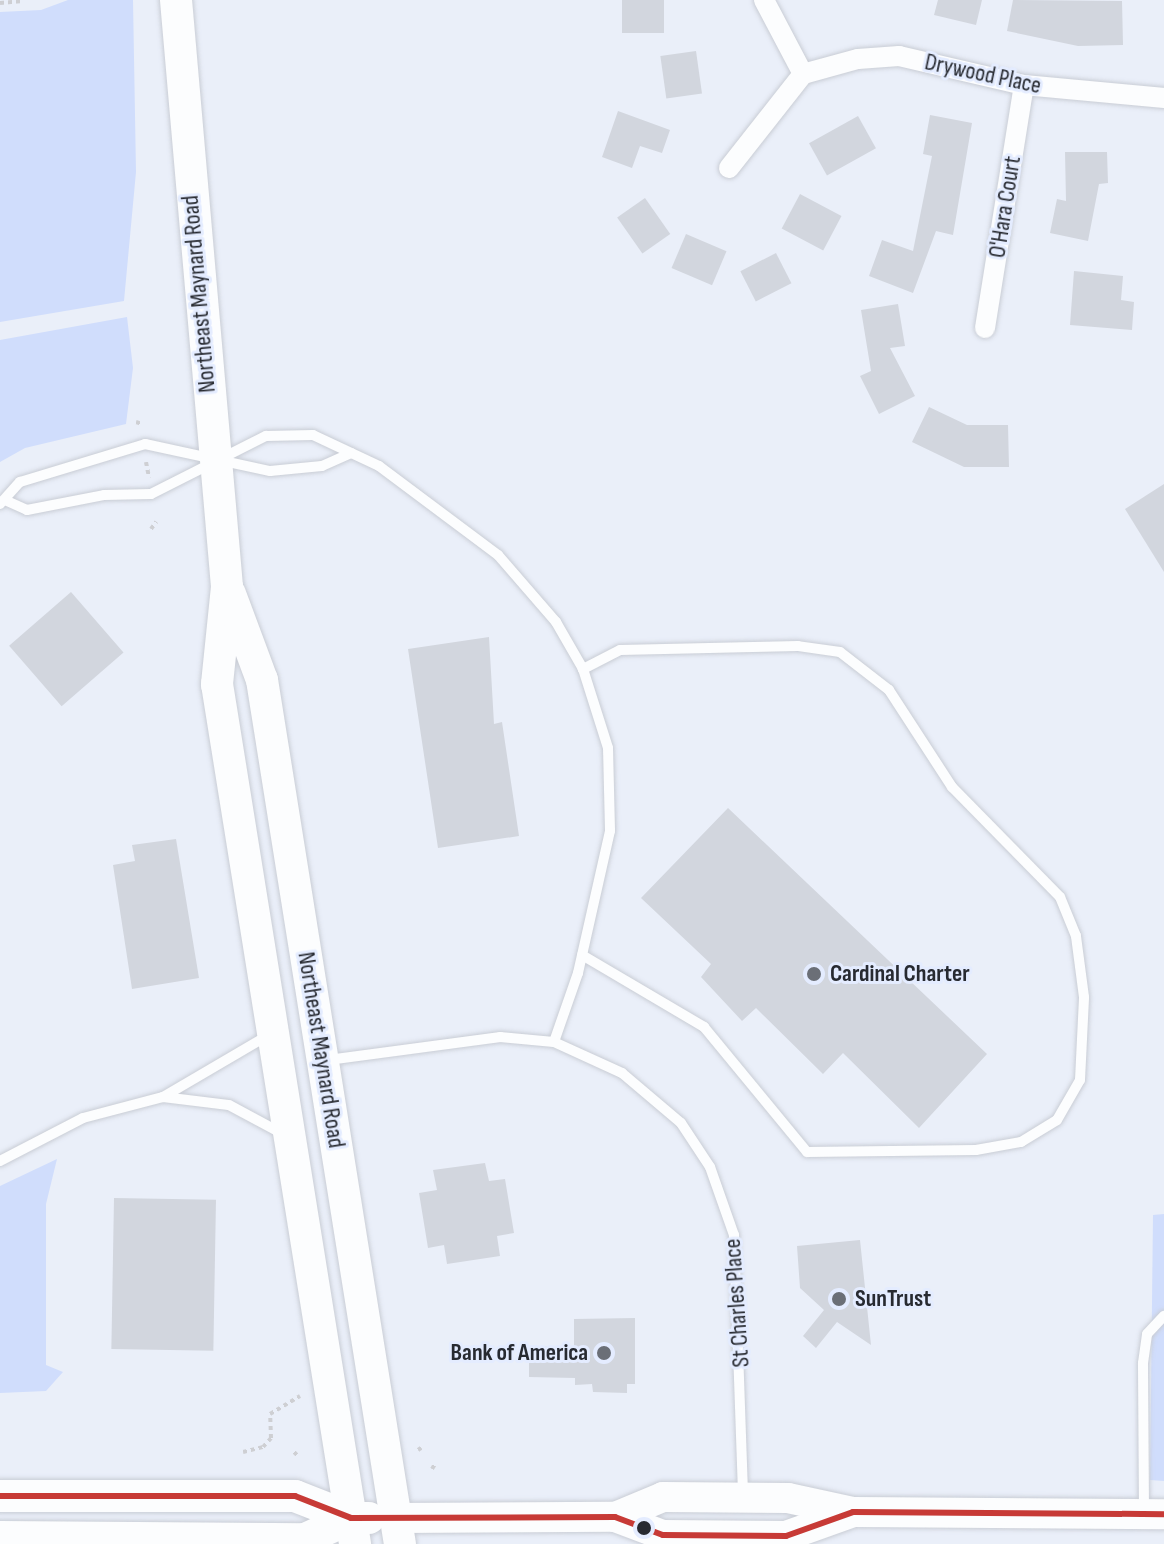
<!DOCTYPE html>
<style>
body{margin:0}
#map{position:relative;width:1164px;height:1544px;overflow:hidden;background:#eaeff9;font-family:"Sofia Sans Condensed",sans-serif}
div>[style]{position:absolute}
.green>*{inset:0;background:#d0ddfc}
.building>*{inset:0;background:#d2d6de;transform-origin:0 0}
.path>*{height:4px;margin-top:-2px;transform-origin:0;background:repeating-linear-gradient(90deg,#cecfd3 0 4px,transparent 0 8px)}
.roads{filter:drop-shadow(0 0 2px #c9cdd5) drop-shadow(0 0 2px #c9cdd5)}
.service>*{height:10px;margin:-5px;padding:0 5px;transform-origin:5px;border-radius:5px;background:#fcfdfe}
.minor>*{height:20px;margin:-10px;padding:0 10px;transform-origin:10px;border-radius:10px;background:#fcfdfe}
.secondary>*{height:30px;margin:-15px;padding:0 15px;transform-origin:15px;border-radius:15px;background:#fcfdfe}
.primary>*{height:32px;margin:-16px;padding:0 16px;transform-origin:16px;border-radius:16px;background:#fcfdfe}
.bus-1>*{height:6px;margin:-3px;padding:0 3px;transform-origin:3px;border-radius:3px;background:#c73a36}
.dots>*{width:22px;height:22px;translate:-50% -50%;box-sizing:border-box;border:4px solid #e4ecff;border-radius:50%}
span{translate:-50% -50%;white-space:nowrap;text-align:center;line-height:1.15;-webkit-text-stroke:6px #e4ecff;paint-order:stroke}
.street-label{font-size:24px;color:#272a31}
.poi-label{font-size:24px;color:#272a31;font-weight:700}
.left{translate:0 -50%;text-align:left}
.right{translate:-100% -50%;text-align:right}
</style>
<div id="map">
<div class="green">
<i style="clip-path:polygon(68px 0,133px 0,136px 172px,124px 301px,0 322px,0 12px,41px 10px)"></i>
<i style="clip-path:polygon(127px 317px,133px 368px,126px 424px,25px 448px,0 462px,0 340px)"></i>
<i style="clip-path:polygon(57px 1159px,46px 1204px,46px 1365px,63px 1372px,46px 1391px,0 1393px,0 1186px)"></i>
<i style="clip-path:polygon(1164px 1214px,1164px 1481px,1150px 1480px,1153px 1215px)"></i>
</div>
<div class="building">
<i style="left:622px;top:0;width:42px;height:33px"></i>
<i style="clip-path:polygon(938px 0,982px 0,976px 25px,934px 15px)"></i>
<i style="clip-path:polygon(1013px 0,1122px 1px,1123px 45px,1078px 46px,1007px 31px)"></i>
<i style="left:696px;top:51px;width:43px;height:36px;rotate:82deg"></i>
<i style="clip-path:polygon(618px 111px,670px 130px,662px 153px,640px 146px,632px 168px,602px 157px)"></i>
<i style="clip-path:polygon(930px 115px,972px 123px,953px 235px,936px 231px,913px 293px,869px 276px,882px 240px,913px 251px,932px 156px,923px 154px)"></i>
<i style="left:858px;top:116px;width:37px;height:56px;rotate:61deg"></i>
<i style="clip-path:polygon(1065px 152px,1107px 152px,1108px 183px,1099px 184px,1088px 241px,1050px 233px,1057px 199px,1066px 201px)"></i>
<i style="left:800px;top:194px;width:47px;height:39px;rotate:28deg"></i>
<i style="left:645px;top:198px;width:44px;height:34px;rotate:55deg"></i>
<i style="left:686px;top:234px;width:44px;height:37px;rotate:23deg"></i>
<i style="left:776px;top:253px;width:34px;height:40px;rotate:63deg"></i>
<i style="clip-path:polygon(1074px 271px,1123px 276px,1121px 300px,1134px 302px,1132px 330px,1070px 325px)"></i>
<i style="clip-path:polygon(898px 304px,905px 346px,890px 348px,915px 396px,879px 414px,860px 376px,871px 371px,861px 310px)"></i>
<i style="clip-path:polygon(929px 407px,967px 425px,1008px 425px,1009px 467px,964px 467px,912px 442px)"></i>
<i style="clip-path:polygon(1164px 484px,1164px 572px,1125px 509px)"></i>
<i style="left:71px;top:592px;width:80px;height:82px;rotate:49deg"></i>
<i style="clip-path:polygon(489px 637px,494px 724px,502px 722px,519px 836px,438px 848px,408px 649px)"></i>
<i style="clip-path:polygon(728px 808px,987px 1054px,919px 1128px,843px 1053px,823px 1074px,756px 1008px,742px 1021px,701px 977px,711px 964px,641px 898px)"></i>
<i style="clip-path:polygon(176px 839px,199px 978px,132px 989px,113px 865px,135px 861px,132px 845px)"></i>
<i style="clip-path:polygon(485px 1163px,489px 1181px,505px 1179px,514px 1233px,497px 1236px,500px 1256px,447px 1264px,444px 1245px,428px 1248px,419px 1193px,437px 1190px,433px 1170px)"></i>
<i style="left:114px;top:1198px;width:102px;height:151px;rotate:1deg"></i>
<i style="clip-path:polygon(860px 1240px,871px 1345px,837px 1322px,816px 1348px,803px 1336px,824px 1310px,800px 1288px,797px 1246px)"></i>
<i style="clip-path:polygon(635px 1318px,635px 1384px,627px 1384px,627px 1393px,593px 1392px,592px 1384px,575px 1385px,575px 1378px,529px 1377px,529px 1347px,574px 1346px,574px 1319px)"></i>
</div>
<div class="path">
<i style="left:0;top:3px;width:23px;rotate:-5deg"></i>
<i style="left:136px;top:422px;width:6px;rotate:18deg"></i>
<i style="left:146px;top:462px;width:16px;rotate:79deg"></i>
<i style="left:151px;top:529px;width:9px;rotate:-54deg"></i>
<i style="left:418px;top:1450px;width:4px;rotate:-34deg"></i>
<i style="left:243px;top:1452px;width:21px;rotate:-14deg"></i>
<i style="left:263px;top:1447px;width:12px;rotate:-48deg"></i>
<i style="left:271px;top:1438px;width:24px;rotate:-92deg"></i>
<i style="left:270px;top:1414px;width:35px;rotate:-31deg"></i>
<i style="left:294px;top:1452px;width:4px;rotate:45deg"></i>
<i style="left:432px;top:1469px;width:6px;rotate:-59deg"></i>
</div>
<div class="roads">
<div class="service">
<i style="left:7px;top:501px;width:22px;rotate:24deg"></i>
<i style="left:27px;top:510px;width:78px;rotate:-11deg"></i>
<i style="left:104px;top:495px;width:47px;rotate:-1.2deg"></i>
<i style="left:151px;top:494px;width:129px;rotate:-26.8deg"></i>
<i style="left:266px;top:436px;width:47px;rotate:-1.2deg"></i>
<i style="left:313px;top:435px;width:73px;rotate:25.2deg"></i>
<i style="left:379px;top:466px;width:149px;rotate:36.8deg"></i>
<i style="left:498px;top:555px;width:89px;rotate:49.1deg"></i>
<i style="left:556px;top:622px;width:54px;rotate:60.1deg"></i>
<i style="left:583px;top:669px;width:83px;rotate:72.4deg"></i>
<i style="left:608px;top:748px;width:83px;rotate:88.6deg"></i>
<i style="left:610px;top:831px;width:146px;rotate:102.7deg"></i>
<i style="left:578px;top:973px;width:73px;rotate:109.2deg"></i>
<i style="left:0;top:504px;width:30px;rotate:-48deg"></i>
<i style="left:20px;top:482px;width:131px;rotate:-16.9deg"></i>
<i style="left:145px;top:444px;width:128px;rotate:12.2deg"></i>
<i style="left:270px;top:471px;width:52px;rotate:-5.5deg"></i>
<i style="left:322px;top:466px;width:32px;rotate:-24deg"></i>
<i style="left:582px;top:955px;width:142px;rotate:30.5deg"></i>
<i style="left:704px;top:1027px;width:162px;rotate:50.5deg"></i>
<i style="left:807px;top:1152px;width:169px;rotate:-0.7deg"></i>
<i style="left:976px;top:1150px;width:46px;rotate:-10.1deg"></i>
<i style="left:1021px;top:1142px;width:42px;rotate:-31.4deg"></i>
<i style="left:1057px;top:1120px;width:46px;rotate:-60.1deg"></i>
<i style="left:1080px;top:1080px;width:83px;rotate:-87.2deg"></i>
<i style="left:1084px;top:997px;width:62px;rotate:-97.5deg"></i>
<i style="left:1076px;top:936px;width:42px;rotate:-112.3deg"></i>
<i style="left:1060px;top:897px;width:154px;rotate:-134.5deg"></i>
<i style="left:952px;top:787px;width:116px;rotate:-123deg"></i>
<i style="left:889px;top:690px;width:62px;rotate:-142.2deg"></i>
<i style="left:840px;top:652px;width:42px;rotate:-171.9deg"></i>
<i style="left:798px;top:646px;width:178px;rotate:178.7deg"></i>
<i style="left:620px;top:650px;width:42px;rotate:152.8deg"></i>
<i style="left:328px;top:1060px;width:174px;rotate:-7.6deg"></i>
<i style="left:500px;top:1037px;width:54px;rotate:5.3deg"></i>
<i style="left:554px;top:1042px;width:75px;rotate:24.5deg"></i>
<i style="left:622px;top:1073px;width:77px;rotate:40.3deg"></i>
<i style="left:681px;top:1123px;width:53px;rotate:56.6deg"></i>
<i style="left:710px;top:1167px;width:72px;rotate:70.6deg"></i>
<i style="left:734px;top:1235px;width:259px;rotate:88deg"></i>
<i style="left:163px;top:1097px;width:66px;rotate:6.9deg"></i>
<i style="left:229px;top:1105px;width:59px;rotate:28.3deg"></i>
<i style="left:0;top:1161px;width:93px;rotate:-27.4deg"></i>
<i style="left:83px;top:1118px;width:83px;rotate:-14.7deg"></i>
<i style="left:163px;top:1097px;width:121px;rotate:-30.4deg"></i>
<i style="left:1144px;top:1511px;width:148px;rotate:-90.4deg"></i>
<i style="left:1143px;top:1363px;width:29px;rotate:-82deg"></i>
<i style="left:1147px;top:1334px;width:25px;rotate:-47deg"></i>
</div>
<div class="minor">
<i style="left:764px;top:0;width:84px;rotate:62.2deg"></i>
<i style="left:729px;top:168px;width:120px;rotate:-51.8deg"></i>
<i style="left:803px;top:74px;width:57px;rotate:-15.3deg"></i>
<i style="left:858px;top:59px;width:41px;rotate:-4.2deg"></i>
<i style="left:899px;top:56px;width:128px;rotate:13.1deg"></i>
<i style="left:1024px;top:85px;width:141px;rotate:5.3deg"></i>
<i style="left:985px;top:328px;width:246px;rotate:-80.9deg"></i>
</div>
<div class="secondary">
<i style="left:615px;top:1517px;width:52px;rotate:-22.6deg"></i>
<i style="left:663px;top:1497px;width:125px;rotate:0.5deg"></i>
<i style="left:788px;top:1498px;width:66px;rotate:12.2deg"></i>
<i style="left:853px;top:1512px;width:311px;rotate:0.4deg"></i>
<i style="left:397px;top:1518px;width:218px;rotate:-0.3deg"></i>
<i style="left:615px;top:1517px;width:51px;rotate:20.6deg"></i>
<i style="left:663px;top:1535px;width:123px;rotate:0.5deg"></i>
<i style="left:786px;top:1536px;width:69px;rotate:-19.5deg"></i>
</div>
<div class="primary">
<i style="left:176px;top:0;width:589px;rotate:85.03deg"></i>
<i style="left:227px;top:587px;width:98px;rotate:95.9deg"></i>
<i style="left:217px;top:684px;width:871px;rotate:80.88deg"></i>
<i style="left:230px;top:594px;width:92px;rotate:69.6deg"></i>
<i style="left:262px;top:680px;width:875px;rotate:80.93deg"></i>
<i style="left:0;top:1496px;width:295px"></i>
<i style="left:295px;top:1496px;width:60px;rotate:21.4deg"></i>
<i style="left:351px;top:1518px;width:18px"></i>
<i style="left:0;top:1537px;width:305px;rotate:0.4deg"></i>
<i style="left:305px;top:1539px;width:51px;rotate:-24.5deg"></i>
</div>
</div>
<div class="bus-1">
<i style="left:0;top:1496px;width:295px"></i>
<i style="left:295px;top:1496px;width:60px;rotate:21.4deg"></i>
<i style="left:351px;top:1518px;width:264px;rotate:-0.2deg"></i>
<i style="left:615px;top:1517px;width:51px;rotate:20.6deg"></i>
<i style="left:663px;top:1535px;width:123px;rotate:0.5deg"></i>
<i style="left:786px;top:1536px;width:71px;rotate:-19.7deg"></i>
<i style="left:853px;top:1512px;width:311px;rotate:0.4deg"></i>
</div>
<div class="dots">
<i style="left:814px;top:974px;background:#6b6f77"></i>
<i style="left:839px;top:1299px;background:#6b6f77"></i>
<i style="left:604px;top:1353px;background:#6b6f77"></i>
<i style="left:644px;top:1528px;background:#272a31"></i>
</div>
<div class="street-label">
<span style="left:983px;top:74px;rotate:12deg">Drywood Place</span>
<span style="left:1005px;top:207px;rotate:-81deg">O'Hara Court</span>
<span style="left:199px;top:294px;rotate:-95deg">Northeast Maynard Road</span>
<span style="left:321px;top:1050px;rotate:81deg">Northeast Maynard Road</span>
<span style="left:737px;top:1303px;rotate:-94deg">St Charles Place</span>
</div>
<div class="poi-label">
<span class="left" style="left:830px;top:974px">Cardinal Charter</span>
<span class="left" style="left:855px;top:1299px">SunTrust</span>
<span class="right" style="left:588px;top:1353px">Bank of America</span>
</div>
</div>
